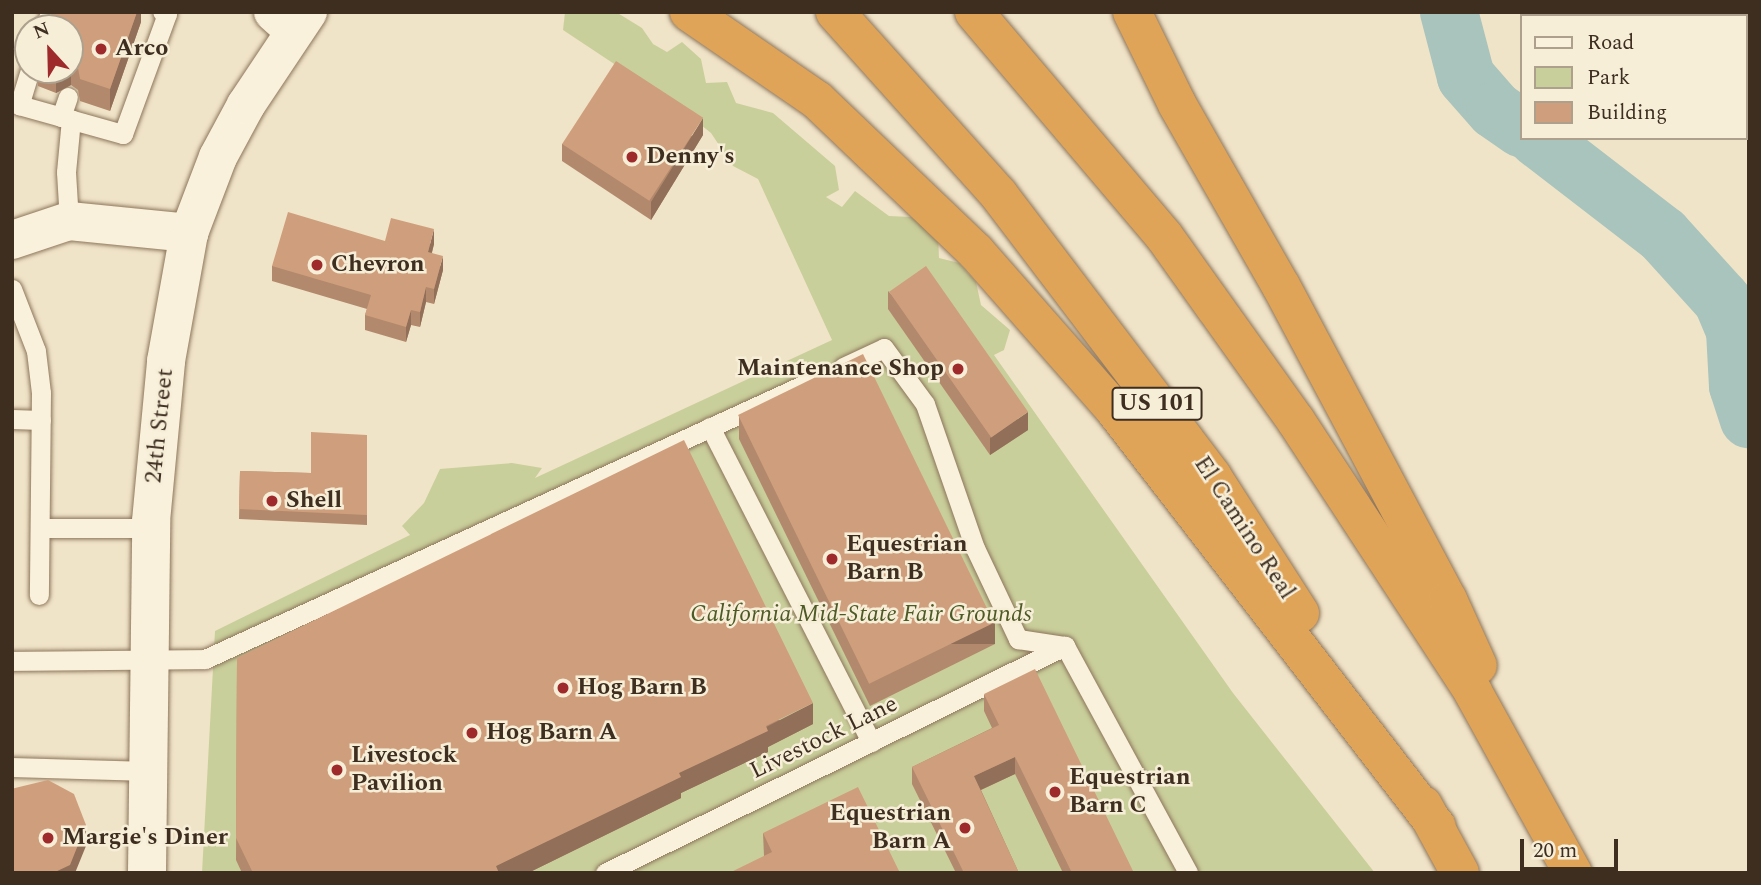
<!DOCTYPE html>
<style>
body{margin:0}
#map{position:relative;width:1761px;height:885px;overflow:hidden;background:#f0e4c8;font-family:Spectral,serif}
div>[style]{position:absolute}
.green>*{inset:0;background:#c9cf9b}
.river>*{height:58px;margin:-29px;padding:0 29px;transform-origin:29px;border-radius:29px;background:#a9c4bc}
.roads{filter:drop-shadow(0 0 2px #8d765c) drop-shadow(0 0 2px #8d765c)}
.lane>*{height:19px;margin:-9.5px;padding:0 9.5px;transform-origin:9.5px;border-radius:9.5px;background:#faf1dc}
.street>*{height:38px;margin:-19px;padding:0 19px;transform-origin:19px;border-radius:19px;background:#faf1dc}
.secondary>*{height:38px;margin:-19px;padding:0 19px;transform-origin:19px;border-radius:19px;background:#faf1dc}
.highway>*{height:38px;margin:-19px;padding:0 19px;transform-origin:19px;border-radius:19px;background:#e0a458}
.wall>*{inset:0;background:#b2896c}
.shaded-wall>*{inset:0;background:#916f58;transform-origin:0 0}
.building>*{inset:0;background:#cf9f7d;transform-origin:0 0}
.dots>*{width:19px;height:19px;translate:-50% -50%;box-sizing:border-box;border:4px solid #f7eed8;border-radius:50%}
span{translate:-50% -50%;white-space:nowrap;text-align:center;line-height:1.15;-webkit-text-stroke:5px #f7eed8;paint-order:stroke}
.shield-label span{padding:2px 5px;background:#f7eed8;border:2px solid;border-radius:5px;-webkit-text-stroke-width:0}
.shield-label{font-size:23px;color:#3d2e20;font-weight:700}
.poi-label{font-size:24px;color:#3d2e20;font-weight:700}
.left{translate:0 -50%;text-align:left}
.right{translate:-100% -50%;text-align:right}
.street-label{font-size:24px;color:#3d2e20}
.park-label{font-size:24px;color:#4d5a26;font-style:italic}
.frame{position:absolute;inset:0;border:14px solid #3d2e20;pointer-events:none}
.legend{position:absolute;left:1520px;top:14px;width:228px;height:126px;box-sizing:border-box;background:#f7eed8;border:2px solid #ada18e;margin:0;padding:9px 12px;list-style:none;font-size:21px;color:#3d2e20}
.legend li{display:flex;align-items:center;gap:14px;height:35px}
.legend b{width:35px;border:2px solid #ada18e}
.north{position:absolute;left:14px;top:14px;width:70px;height:70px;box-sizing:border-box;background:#f7eed8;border:2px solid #ada18e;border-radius:50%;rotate:338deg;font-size:19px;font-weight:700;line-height:28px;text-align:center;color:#3d2e20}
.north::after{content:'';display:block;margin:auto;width:24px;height:32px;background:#9e2a2b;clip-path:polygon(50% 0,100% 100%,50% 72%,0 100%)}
.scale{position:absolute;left:1520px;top:839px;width:98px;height:32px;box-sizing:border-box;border:4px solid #3d2e20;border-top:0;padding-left:9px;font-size:21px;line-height:24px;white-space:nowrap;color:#3d2e20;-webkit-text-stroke:5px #f7eed8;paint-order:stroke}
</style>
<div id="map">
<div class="green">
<i style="clip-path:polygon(565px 12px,616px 12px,642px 28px,653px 44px,667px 52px,682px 42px,701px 59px,706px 83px,727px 82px,736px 103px,773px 113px,835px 166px,839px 190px,826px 197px,842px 207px,855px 191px,889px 216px,911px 217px,938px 234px,939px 258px,959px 263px,976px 282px,981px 305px,1010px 330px,1004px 350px,994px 355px,1233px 693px,1375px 873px,202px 873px,215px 631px,410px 535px,402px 526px,424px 503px,440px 469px,512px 463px,542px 468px,535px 478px,832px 340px,758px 179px,733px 166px,711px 133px,676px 105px,563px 30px)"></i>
</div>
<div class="river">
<i style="left:1449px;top:12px;width:67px;rotate:75.3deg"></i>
<i style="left:1466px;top:77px;width:44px;rotate:48.7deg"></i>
<i style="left:1495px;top:110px;width:32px;rotate:35deg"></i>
<i style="left:1537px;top:138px;width:159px;rotate:37.6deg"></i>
<i style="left:1663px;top:235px;width:88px;rotate:47.8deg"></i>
<i style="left:1722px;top:300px;width:34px;rotate:67deg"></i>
<i style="left:1735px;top:331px;width:55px;rotate:86.9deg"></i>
<i style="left:1738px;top:386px;width:35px;rotate:72deg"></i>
</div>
<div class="roads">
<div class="lane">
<i style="left:45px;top:28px;width:17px;rotate:-73deg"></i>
<i style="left:30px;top:70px;width:37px;rotate:107deg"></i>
<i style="left:19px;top:105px;width:108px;rotate:15.6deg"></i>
<i style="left:123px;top:134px;width:128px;rotate:-69.9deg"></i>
<i style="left:167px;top:14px;width:5px;rotate:-158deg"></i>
<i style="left:61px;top:117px;width:21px;rotate:-71deg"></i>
<i style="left:69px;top:221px;width:49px;rotate:-93.5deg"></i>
<i style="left:66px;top:172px;width:53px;rotate:-84.6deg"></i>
<i style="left:12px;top:289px;width:66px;rotate:68.8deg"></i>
<i style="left:36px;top:351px;width:42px;rotate:83.2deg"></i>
<i style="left:41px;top:393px;width:202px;rotate:90.6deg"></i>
<i style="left:843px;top:367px;width:45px;rotate:-24.9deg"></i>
<i style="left:884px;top:348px;width:69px;rotate:53.8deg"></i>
<i style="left:925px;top:404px;width:152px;rotate:70.9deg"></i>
<i style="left:975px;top:548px;width:101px;rotate:64.7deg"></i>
<i style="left:1018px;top:639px;width:48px;rotate:8.5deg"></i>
<i style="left:12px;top:419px;width:29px;rotate:2deg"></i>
<i style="left:710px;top:427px;width:354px;rotate:62.9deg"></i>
<i style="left:40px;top:528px;width:111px"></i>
<i style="left:1065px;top:646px;width:258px;rotate:61.5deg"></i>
<i style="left:12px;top:661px;width:193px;rotate:-0.6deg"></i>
<i style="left:205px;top:659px;width:672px;rotate:-24.62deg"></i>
<i style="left:12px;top:767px;width:136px;rotate:1.7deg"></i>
<i style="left:605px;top:873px;width:513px;rotate:-26.27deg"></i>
</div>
<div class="street">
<i style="left:273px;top:12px;width:27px;rotate:42deg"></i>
<i style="left:12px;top:240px;width:60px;rotate:-18.4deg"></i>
<i style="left:69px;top:221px;width:121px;rotate:5.7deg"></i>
</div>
<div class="secondary">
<i style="left:147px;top:873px;width:352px;rotate:-89.3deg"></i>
<i style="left:151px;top:521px;width:161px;rotate:-84.6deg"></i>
<i style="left:166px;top:361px;width:130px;rotate:-79.8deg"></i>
<i style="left:189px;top:233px;width:81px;rotate:-69.1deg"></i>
<i style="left:218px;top:157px;width:59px;rotate:-61.7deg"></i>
<i style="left:246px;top:105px;width:112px;rotate:-56.3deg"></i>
</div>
<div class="highway">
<i style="left:689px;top:12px;width:155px;rotate:34.5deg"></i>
<i style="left:817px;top:100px;width:220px;rotate:43.7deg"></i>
<i style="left:976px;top:252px;width:209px;rotate:48.7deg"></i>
<i style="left:1114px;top:409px;width:528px;rotate:52.31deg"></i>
<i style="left:835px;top:12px;width:246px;rotate:48.1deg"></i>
<i style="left:999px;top:195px;width:353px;rotate:52.8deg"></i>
<i style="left:1212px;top:476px;width:163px;rotate:57.3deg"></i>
<i style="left:974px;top:12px;width:294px;rotate:49.7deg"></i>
<i style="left:1164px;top:236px;width:227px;rotate:54.5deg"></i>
<i style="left:1296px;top:421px;width:324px;rotate:56.8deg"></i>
<i style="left:1473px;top:692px;width:207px;rotate:61.1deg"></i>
<i style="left:1132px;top:12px;width:102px;rotate:63.9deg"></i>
<i style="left:1177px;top:104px;width:210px;rotate:60.3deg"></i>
<i style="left:1281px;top:286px;width:356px;rotate:62deg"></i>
<i style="left:1448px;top:600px;width:72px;rotate:65.6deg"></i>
<i style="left:1423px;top:805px;width:77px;rotate:61.4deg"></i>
</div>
</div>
<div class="wall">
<i style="clip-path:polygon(141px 12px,141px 22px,110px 111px,80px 101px,78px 90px,71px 85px,56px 93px,38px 86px,38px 70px,70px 70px,70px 28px)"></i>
<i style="clip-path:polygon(703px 135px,651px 220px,562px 161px,562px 144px)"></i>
<i style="clip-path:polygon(385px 241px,434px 244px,432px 253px,443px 270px,434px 304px,426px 302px,420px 327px,411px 325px,406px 342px,365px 330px,365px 315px,367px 309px,272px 281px,272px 266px)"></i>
<i style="clip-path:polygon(888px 291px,1028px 430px,990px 455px,888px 309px)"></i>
<i style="clip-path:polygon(739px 416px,995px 644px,870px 706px,739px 439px)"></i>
<i style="clip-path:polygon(367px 435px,367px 525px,239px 519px,240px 471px,311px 473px)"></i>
<i style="clip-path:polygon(237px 658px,813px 724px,768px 747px,768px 752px,681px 793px,681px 798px,528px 873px,242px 873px,236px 860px)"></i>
<i style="clip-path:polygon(984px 694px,1134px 873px,1063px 873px,1015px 774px,981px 790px,1019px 873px,956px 873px,912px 784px,912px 767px,992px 728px,984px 711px)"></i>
<i style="clip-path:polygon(763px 833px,900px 873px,764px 856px)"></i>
</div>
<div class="shaded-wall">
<i style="clip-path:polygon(137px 12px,141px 12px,141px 22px,110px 111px,110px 89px)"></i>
<i style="clip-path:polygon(71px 63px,71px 85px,56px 93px,56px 71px,70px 70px,70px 64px)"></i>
<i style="clip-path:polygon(703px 118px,703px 135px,651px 220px,651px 202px)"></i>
<i style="clip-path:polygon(434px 229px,434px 244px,428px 266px,428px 252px)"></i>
<i style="clip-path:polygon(443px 256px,443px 270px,434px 304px,434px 289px)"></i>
<i style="clip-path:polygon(426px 287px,426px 302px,420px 327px,420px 312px)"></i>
<i style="clip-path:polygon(411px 310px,411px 325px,406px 342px,406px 327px)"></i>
<i style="clip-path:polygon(1028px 412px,1028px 430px,990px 455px,990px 438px)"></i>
<i style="left:995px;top:622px;width:22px;height:140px;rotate:90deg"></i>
<i style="clip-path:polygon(813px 703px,813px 724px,768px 747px,768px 752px,681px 793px,681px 798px,528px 873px,496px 873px,496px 866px)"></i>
<i style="clip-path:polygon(1015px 757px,1015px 774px,974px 793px,974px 776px)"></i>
<i style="clip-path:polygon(86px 825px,86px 846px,75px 873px,53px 873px)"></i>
</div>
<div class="building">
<i style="clip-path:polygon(54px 12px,137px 12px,110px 89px,80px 79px,78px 68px,71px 63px,70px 64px,70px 28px,44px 28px,47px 18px)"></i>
<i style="left:616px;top:61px;width:104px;height:99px;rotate:33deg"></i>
<i style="clip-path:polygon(288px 212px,385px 241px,391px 218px,434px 229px,428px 252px,443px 256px,434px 289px,426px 287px,420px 312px,411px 310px,406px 327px,365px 315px,371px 295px,272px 266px)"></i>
<i style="left:926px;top:266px;width:178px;height:45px;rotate:55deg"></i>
<i style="left:863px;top:354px;width:299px;height:139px;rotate:64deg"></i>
<i style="clip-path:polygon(311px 432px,367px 435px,367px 515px,239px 509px,240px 471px,311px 473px)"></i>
<i style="clip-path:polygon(684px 440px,813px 703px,766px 726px,768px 731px,679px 773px,681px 777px,496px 866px,499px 873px,253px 873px,236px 838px,237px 658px)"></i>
<i style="clip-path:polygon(1035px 669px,1134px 873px,1072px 873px,1015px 757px,974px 776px,1019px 873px,964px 873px,912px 767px,999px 725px,984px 694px)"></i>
<i style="clip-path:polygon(48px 780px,74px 794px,86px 825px,70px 865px,53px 873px,12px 873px,12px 789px,15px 788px)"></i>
<i style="clip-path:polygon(858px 787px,900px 873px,729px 873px,772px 852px,763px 833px)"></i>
</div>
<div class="dots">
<i style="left:101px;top:49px;background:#9e2a2b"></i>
<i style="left:632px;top:157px;background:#9e2a2b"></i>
<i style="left:317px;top:265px;background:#9e2a2b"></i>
<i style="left:958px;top:369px;background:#9e2a2b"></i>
<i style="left:272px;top:501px;background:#9e2a2b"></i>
<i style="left:832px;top:559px;background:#9e2a2b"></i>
<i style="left:563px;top:688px;background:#9e2a2b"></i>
<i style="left:472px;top:733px;background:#9e2a2b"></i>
<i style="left:337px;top:770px;background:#9e2a2b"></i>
<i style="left:1055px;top:792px;background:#9e2a2b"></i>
<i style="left:965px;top:828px;background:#9e2a2b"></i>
<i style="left:48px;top:838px;background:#9e2a2b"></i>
</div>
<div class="shield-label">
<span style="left:1157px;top:404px">US 101</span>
</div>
<div class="poi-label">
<span class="left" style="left:115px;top:49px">Arco</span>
<span class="left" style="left:646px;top:157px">Denny's</span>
<span class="left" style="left:331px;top:265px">Chevron</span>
<span class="right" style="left:944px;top:369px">Maintenance Shop</span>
<span class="left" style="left:286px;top:501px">Shell</span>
<span class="left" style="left:846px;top:559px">Equestrian<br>Barn B</span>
<span class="left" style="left:577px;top:688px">Hog Barn B</span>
<span class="left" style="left:486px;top:733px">Hog Barn A</span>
<span class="left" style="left:351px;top:770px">Livestock<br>Pavilion</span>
<span class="left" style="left:1069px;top:792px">Equestrian<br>Barn C</span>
<span class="right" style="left:951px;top:828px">Equestrian<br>Barn A</span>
<span class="left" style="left:62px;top:838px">Margie's Diner</span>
</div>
<div class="street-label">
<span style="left:160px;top:426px;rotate:-84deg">24th Street</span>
<span style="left:1244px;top:528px;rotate:57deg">El Camino Real</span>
<span style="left:824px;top:738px;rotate:-26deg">Livestock Lane</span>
</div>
<div class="park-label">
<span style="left:861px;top:615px">California Mid-State Fair Grounds</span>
</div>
<div class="frame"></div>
<ul class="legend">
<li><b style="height:9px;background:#faf1dc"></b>Road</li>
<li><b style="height:19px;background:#c9cf9b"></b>Park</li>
<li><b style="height:19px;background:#cf9f7d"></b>Building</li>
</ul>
<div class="north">N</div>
<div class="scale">20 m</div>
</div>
